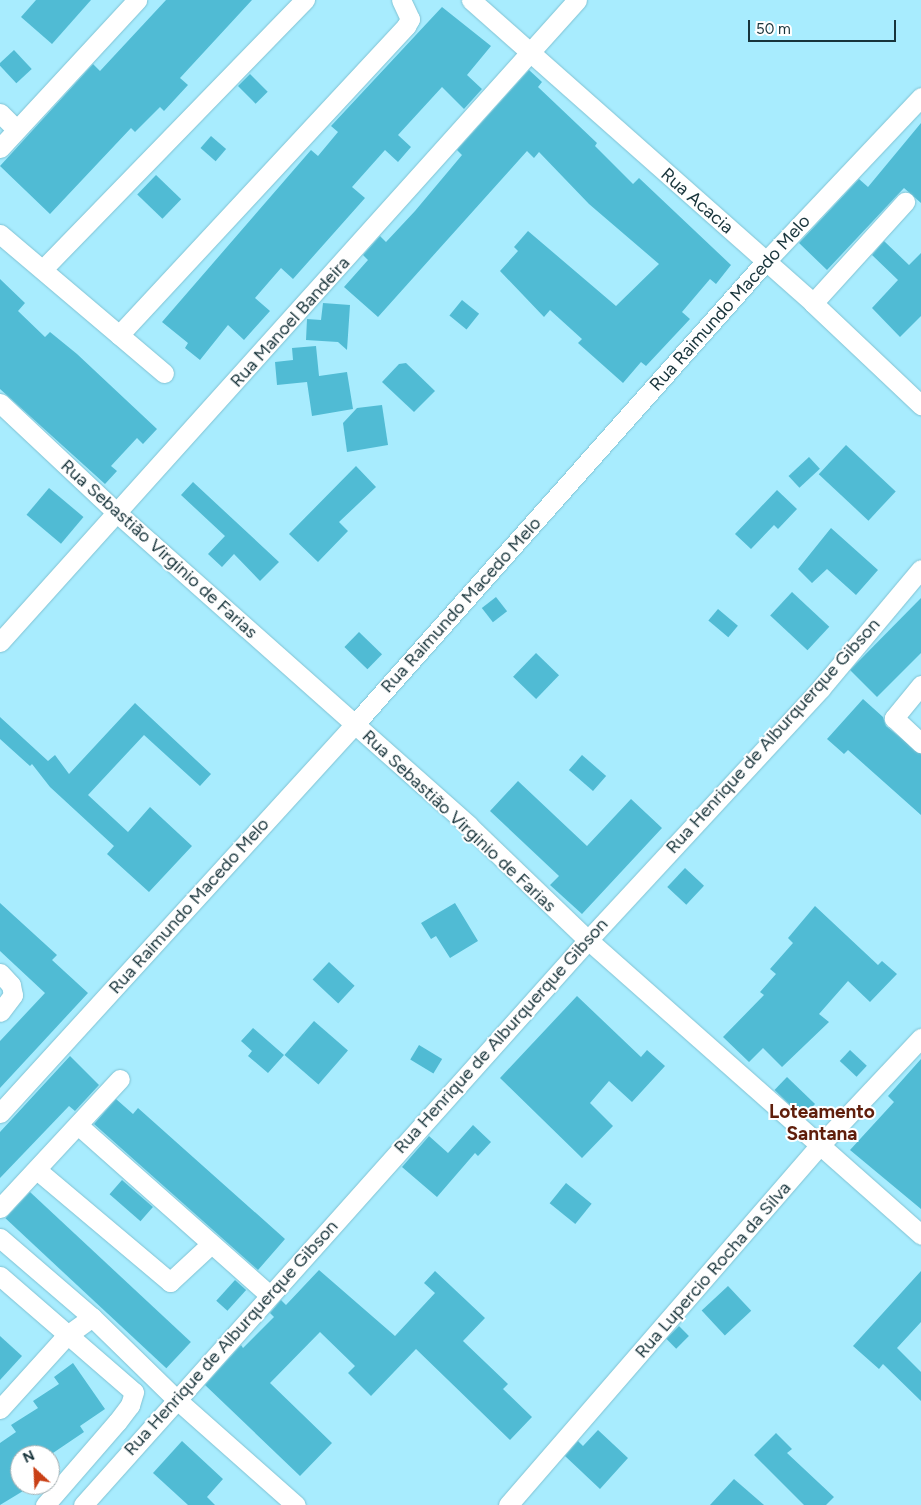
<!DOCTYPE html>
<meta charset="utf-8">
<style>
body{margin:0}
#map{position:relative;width:921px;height:1505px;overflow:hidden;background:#a8ecfe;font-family:Figtree,sans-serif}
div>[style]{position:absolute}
.building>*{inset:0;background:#50bbd4;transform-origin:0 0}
.roads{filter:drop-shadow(0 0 1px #80c2d3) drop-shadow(0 0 1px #80c2d3)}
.street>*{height:19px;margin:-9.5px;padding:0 9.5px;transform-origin:9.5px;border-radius:9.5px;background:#fff}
span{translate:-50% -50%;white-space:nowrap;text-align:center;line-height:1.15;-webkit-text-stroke:4px #fff;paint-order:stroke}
.street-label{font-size:18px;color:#18343b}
.neighbourhood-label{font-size:19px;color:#5f1e0b;font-weight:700}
.north{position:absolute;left:10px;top:1445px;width:50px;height:50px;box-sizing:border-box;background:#fff;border:1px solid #a3aeb1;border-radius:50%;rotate:335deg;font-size:14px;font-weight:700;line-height:20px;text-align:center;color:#18343b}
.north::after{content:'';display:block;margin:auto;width:18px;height:22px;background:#c94016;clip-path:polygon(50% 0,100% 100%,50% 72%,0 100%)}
.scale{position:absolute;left:748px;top:20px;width:148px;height:22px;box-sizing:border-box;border:2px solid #18343b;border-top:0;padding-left:6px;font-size:15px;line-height:18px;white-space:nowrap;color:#18343b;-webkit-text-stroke:4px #fff;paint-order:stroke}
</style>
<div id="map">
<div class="building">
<i style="clip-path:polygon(36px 0,91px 0,52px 44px,21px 17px)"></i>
<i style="clip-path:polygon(166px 0,252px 0,180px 78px,188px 85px,164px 111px,160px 107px,135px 132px,131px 128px,50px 214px,0 166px,93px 64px,100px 71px)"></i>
<i style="clip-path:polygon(442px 7px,491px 46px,467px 75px,482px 89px,464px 109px,442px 87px,398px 135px,411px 147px,398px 162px,385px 150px,352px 187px,365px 198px,293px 279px,281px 268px,255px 298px,270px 311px,244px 340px,228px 325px,200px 360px,185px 348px,188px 343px,162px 322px,311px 150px,318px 156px,338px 132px,331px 126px)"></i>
<i style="left:14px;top:50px;width:26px;height:21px;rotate:47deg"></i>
<i style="clip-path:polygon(529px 70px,542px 82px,538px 87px,597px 143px,595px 146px,633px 184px,639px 178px,731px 265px,716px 284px,710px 279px,682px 312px,690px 319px,646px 366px,641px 362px,623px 383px,578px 343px,582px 339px,550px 310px,544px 317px,500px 271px,518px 251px,514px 247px,528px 231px,616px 306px,659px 264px,589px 204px,539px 152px,534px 158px,527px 151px,378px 317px,344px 287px,368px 260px,363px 255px,380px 236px,386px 242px,415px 211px,462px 155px,457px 150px)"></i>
<i style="left:250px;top:74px;width:25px;height:17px;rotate:45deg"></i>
<i style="clip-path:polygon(921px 123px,921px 203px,904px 188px,827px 270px,799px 243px,859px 179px,868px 187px)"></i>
<i style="left:211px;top:136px;width:20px;height:16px;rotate:41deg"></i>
<i style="left:156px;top:175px;width:35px;height:27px;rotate:44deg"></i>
<i style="clip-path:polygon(884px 241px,909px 265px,921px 253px,921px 316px,900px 337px,872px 308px,898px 280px,872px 255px)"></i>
<i style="clip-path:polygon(0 279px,25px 303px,18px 311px,45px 337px,50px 332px,77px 354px,157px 429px,143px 444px,137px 438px,111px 466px,117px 471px,105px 484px,0 389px)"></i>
<i style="left:462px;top:300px;width:22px;height:20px;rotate:39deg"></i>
<i style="clip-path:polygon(323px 303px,350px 305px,347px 350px,338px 342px,306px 340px,307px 319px,321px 320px)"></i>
<i style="clip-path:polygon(316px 346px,319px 376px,347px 372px,353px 409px,312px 416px,307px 382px,277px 385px,275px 362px,293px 360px,292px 348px)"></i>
<i style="clip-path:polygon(406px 363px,435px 391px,414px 412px,382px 382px,399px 364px)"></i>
<i style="clip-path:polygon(382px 405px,388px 445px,347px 452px,343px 423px,357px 408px)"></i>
<i style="left:846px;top:445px;width:68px;height:40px;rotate:43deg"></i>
<i style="left:809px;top:457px;width:16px;height:28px;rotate:47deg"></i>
<i style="clip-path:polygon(356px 466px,376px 487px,339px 522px,348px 531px,318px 562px,289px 534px)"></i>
<i style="clip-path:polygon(193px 482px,279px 562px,260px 581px,234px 554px,222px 567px,208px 554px,225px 536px,181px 495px)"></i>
<i style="left:49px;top:488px;width:45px;height:35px;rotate:40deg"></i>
<i style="clip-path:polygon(777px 490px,797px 509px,778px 529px,774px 525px,751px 549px,735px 534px)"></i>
<i style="clip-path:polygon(831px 528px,878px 570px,856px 595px,827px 569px,812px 583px,798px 569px)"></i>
<i style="left:792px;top:592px;width:51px;height:32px;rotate:43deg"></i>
<i style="left:496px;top:597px;width:18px;height:18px;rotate:52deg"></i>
<i style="clip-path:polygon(921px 598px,921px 653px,877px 697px,850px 670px)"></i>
<i style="left:718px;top:609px;width:26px;height:15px;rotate:40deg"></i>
<i style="left:359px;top:632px;width:32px;height:21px;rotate:44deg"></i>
<i style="left:536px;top:653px;width:32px;height:33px;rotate:44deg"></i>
<i style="clip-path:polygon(863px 699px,883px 717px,886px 726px,921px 754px,921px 815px,848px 750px,844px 754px,827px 739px)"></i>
<i style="clip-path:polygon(135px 703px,211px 774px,200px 786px,144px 735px,88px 795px,128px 832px,150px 807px,192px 846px,149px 892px,107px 854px,114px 846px,50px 787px,32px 764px,30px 766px,0 739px,0 717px,48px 761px,55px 755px,69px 774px)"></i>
<i style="left:582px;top:755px;width:32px;height:20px;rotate:41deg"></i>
<i style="clip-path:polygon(518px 781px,587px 846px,631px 799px,662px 828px,582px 914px,550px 885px,559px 876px,490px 811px)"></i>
<i style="left:685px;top:868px;width:26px;height:26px;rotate:43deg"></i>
<i style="clip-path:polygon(0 903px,57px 955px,52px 960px,88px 993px,0 1088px,0 1041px,45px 993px,0 951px)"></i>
<i style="clip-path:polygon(455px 903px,478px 941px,450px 958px,436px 936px,431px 939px,421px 923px)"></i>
<i style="clip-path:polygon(815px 906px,878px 965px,882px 961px,897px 974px,870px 1002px,848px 981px,819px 1014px,829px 1022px,782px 1067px,763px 1048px,749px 1062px,723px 1037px,764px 995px,760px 992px,776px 974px,770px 969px,793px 943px,788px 938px)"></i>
<i style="left:329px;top:962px;width:35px;height:24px;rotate:43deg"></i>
<i style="clip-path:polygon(577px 996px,641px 1057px,647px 1050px,665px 1066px,632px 1102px,609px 1081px,590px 1103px,613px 1126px,582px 1158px,500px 1078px)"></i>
<i style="left:314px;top:1021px;width:45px;height:45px;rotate:41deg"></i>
<i style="clip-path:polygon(253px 1028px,284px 1055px,268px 1073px,248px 1056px,252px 1051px,241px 1041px)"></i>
<i style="left:419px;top:1045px;width:27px;height:17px;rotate:31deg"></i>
<i style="left:850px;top:1050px;width:23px;height:15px;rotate:43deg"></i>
<i style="clip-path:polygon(70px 1056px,99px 1085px,75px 1111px,69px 1106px,0 1178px,0 1132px)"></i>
<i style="clip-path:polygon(921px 1059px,921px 1209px,850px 1150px,894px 1102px,888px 1096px)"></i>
<i style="left:787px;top:1077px;width:39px;height:18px;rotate:44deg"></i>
<i style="clip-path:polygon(116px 1099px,133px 1114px,138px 1108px,285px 1239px,258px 1270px,94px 1124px)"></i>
<i style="clip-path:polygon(473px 1125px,491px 1142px,478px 1156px,475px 1153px,437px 1197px,402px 1167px,429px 1136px,448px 1153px)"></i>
<i style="left:122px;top:1180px;width:41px;height:19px;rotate:41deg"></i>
<i style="left:566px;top:1183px;width:33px;height:26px;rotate:39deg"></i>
<i style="left:30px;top:1192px;width:220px;height:36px;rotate:43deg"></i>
<i style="clip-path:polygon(319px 1270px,395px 1336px,435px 1293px,424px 1283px,435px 1271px,485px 1318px,463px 1341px,508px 1384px,503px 1389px,532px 1417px,510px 1440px,416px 1349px,371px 1396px,348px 1373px,355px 1366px,320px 1332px,270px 1383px,332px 1443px,300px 1476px,205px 1385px,241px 1345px,243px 1348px,274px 1317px,270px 1313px,281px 1300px,286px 1305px)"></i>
<i style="clip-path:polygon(921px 1271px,921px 1322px,897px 1348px,921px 1372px,921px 1401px,883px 1364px,879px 1369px,853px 1346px)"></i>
<i style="left:235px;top:1280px;width:15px;height:28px;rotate:42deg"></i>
<i style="left:728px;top:1286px;width:34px;height:36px;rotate:47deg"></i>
<i style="left:679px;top:1326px;width:14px;height:18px;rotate:45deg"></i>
<i style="clip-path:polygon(0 1336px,22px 1356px,0 1380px)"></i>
<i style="clip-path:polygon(73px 1363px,105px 1409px,80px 1426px,84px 1432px,50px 1455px,20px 1455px,18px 1485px,33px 1485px,0 1505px,0 1443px,16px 1432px,11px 1425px,38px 1408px,33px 1401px,59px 1384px,54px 1377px)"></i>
<i style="clip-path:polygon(598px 1430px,628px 1458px,600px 1489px,565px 1456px,578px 1441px,583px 1446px)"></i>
<i style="clip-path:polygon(776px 1433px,792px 1449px,787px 1453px,834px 1497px,826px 1505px,804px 1505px,754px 1455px)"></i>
<i style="clip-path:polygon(182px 1441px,223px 1479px,207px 1497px,215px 1505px,188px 1505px,153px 1473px)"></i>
<i style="clip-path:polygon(734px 1479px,764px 1505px,710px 1505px)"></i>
</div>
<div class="roads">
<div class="street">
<i style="left:471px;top:0;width:457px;rotate:41.5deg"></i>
<i style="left:813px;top:303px;width:149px;rotate:43.4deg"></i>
<i style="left:0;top:113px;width:23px;rotate:45deg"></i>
<i style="left:0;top:148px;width:202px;rotate:-47.2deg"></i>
<i style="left:0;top:234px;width:215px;rotate:40.3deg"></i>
<i style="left:43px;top:269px;width:376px;rotate:-45.8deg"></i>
<i style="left:813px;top:303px;width:137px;rotate:-47.7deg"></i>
<i style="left:119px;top:335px;width:422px;rotate:-47.1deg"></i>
<i style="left:406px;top:26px;width:8px;rotate:-60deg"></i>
<i style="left:410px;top:19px;width:21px;rotate:-115deg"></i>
<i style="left:0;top:403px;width:161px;rotate:43.2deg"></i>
<i style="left:117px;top:513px;width:471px;rotate:41.6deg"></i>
<i style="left:469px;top:826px;width:165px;rotate:43.8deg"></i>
<i style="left:588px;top:940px;width:445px;rotate:41.5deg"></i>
<i style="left:0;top:642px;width:863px;rotate:-48.05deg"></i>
<i style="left:921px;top:685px;width:43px;rotate:129.3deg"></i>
<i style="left:894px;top:718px;width:37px;rotate:43deg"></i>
<i style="left:0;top:973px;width:16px;rotate:47deg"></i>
<i style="left:11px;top:985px;width:10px;rotate:79deg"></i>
<i style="left:13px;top:995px;width:21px;rotate:127deg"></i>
<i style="left:0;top:1113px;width:525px;rotate:-47.62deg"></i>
<i style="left:354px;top:725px;width:619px;rotate:-48.4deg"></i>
<i style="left:765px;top:262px;width:227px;rotate:-46.6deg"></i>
<i style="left:79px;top:1126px;width:253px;rotate:41.6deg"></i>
<i style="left:37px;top:1170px;width:174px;rotate:40.1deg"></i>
<i style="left:170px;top:1282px;width:54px;rotate:-42.8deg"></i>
<i style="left:0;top:1208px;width:176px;rotate:-47.1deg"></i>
<i style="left:0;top:1238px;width:121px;rotate:40.7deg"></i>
<i style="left:92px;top:1317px;width:117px;rotate:44.3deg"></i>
<i style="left:176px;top:1399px;width:160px;rotate:41.5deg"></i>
<i style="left:0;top:1276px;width:177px;rotate:40.9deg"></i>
<i style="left:134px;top:1392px;width:14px;rotate:107deg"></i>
<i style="left:130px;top:1405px;width:21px;rotate:127deg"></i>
<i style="left:117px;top:1422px;width:110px;rotate:130.9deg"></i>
<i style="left:0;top:1409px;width:98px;rotate:-47.9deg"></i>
<i style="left:66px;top:1336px;width:32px;rotate:-36deg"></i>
<i style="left:83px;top:1505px;width:758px;rotate:-48.21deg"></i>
<i style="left:588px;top:940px;width:343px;rotate:-47.2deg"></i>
<i style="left:821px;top:688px;width:155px;rotate:-50deg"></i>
<i style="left:508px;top:1505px;width:478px;rotate:-49.1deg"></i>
<i style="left:821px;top:1144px;width:146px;rotate:-46.7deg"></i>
</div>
</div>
<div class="street-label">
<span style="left:697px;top:201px;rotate:41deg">Rua Acacia</span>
<span style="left:730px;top:303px;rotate:-48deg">Rua Raimundo Macedo Melo</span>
<span style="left:290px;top:322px;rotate:-48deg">Rua Manoel Bandeira</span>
<span style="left:159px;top:549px;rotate:42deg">Rua Sebastião Virginio de Farias</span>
<span style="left:461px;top:605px;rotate:-48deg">Rua Raimundo Macedo Melo</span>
<span style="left:773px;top:736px;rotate:-48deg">Rua Henrique de Alburquerque Gibson</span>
<span style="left:459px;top:821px;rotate:43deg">Rua Sebastião Virginio de Farias</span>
<span style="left:189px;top:906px;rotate:-48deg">Rua Raimundo Macedo Melo</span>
<span style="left:501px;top:1036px;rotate:-48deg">Rua Henrique de Alburquerque Gibson</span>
<span style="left:713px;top:1270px;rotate:-49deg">Rua Lupercio Rocha da Silva</span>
<span style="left:231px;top:1338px;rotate:-48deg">Rua Henrique de Alburquerque Gibson</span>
</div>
<div class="neighbourhood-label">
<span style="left:822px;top:1123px">Loteamento<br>Santana</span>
</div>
<div class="north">N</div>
<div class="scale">50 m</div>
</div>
